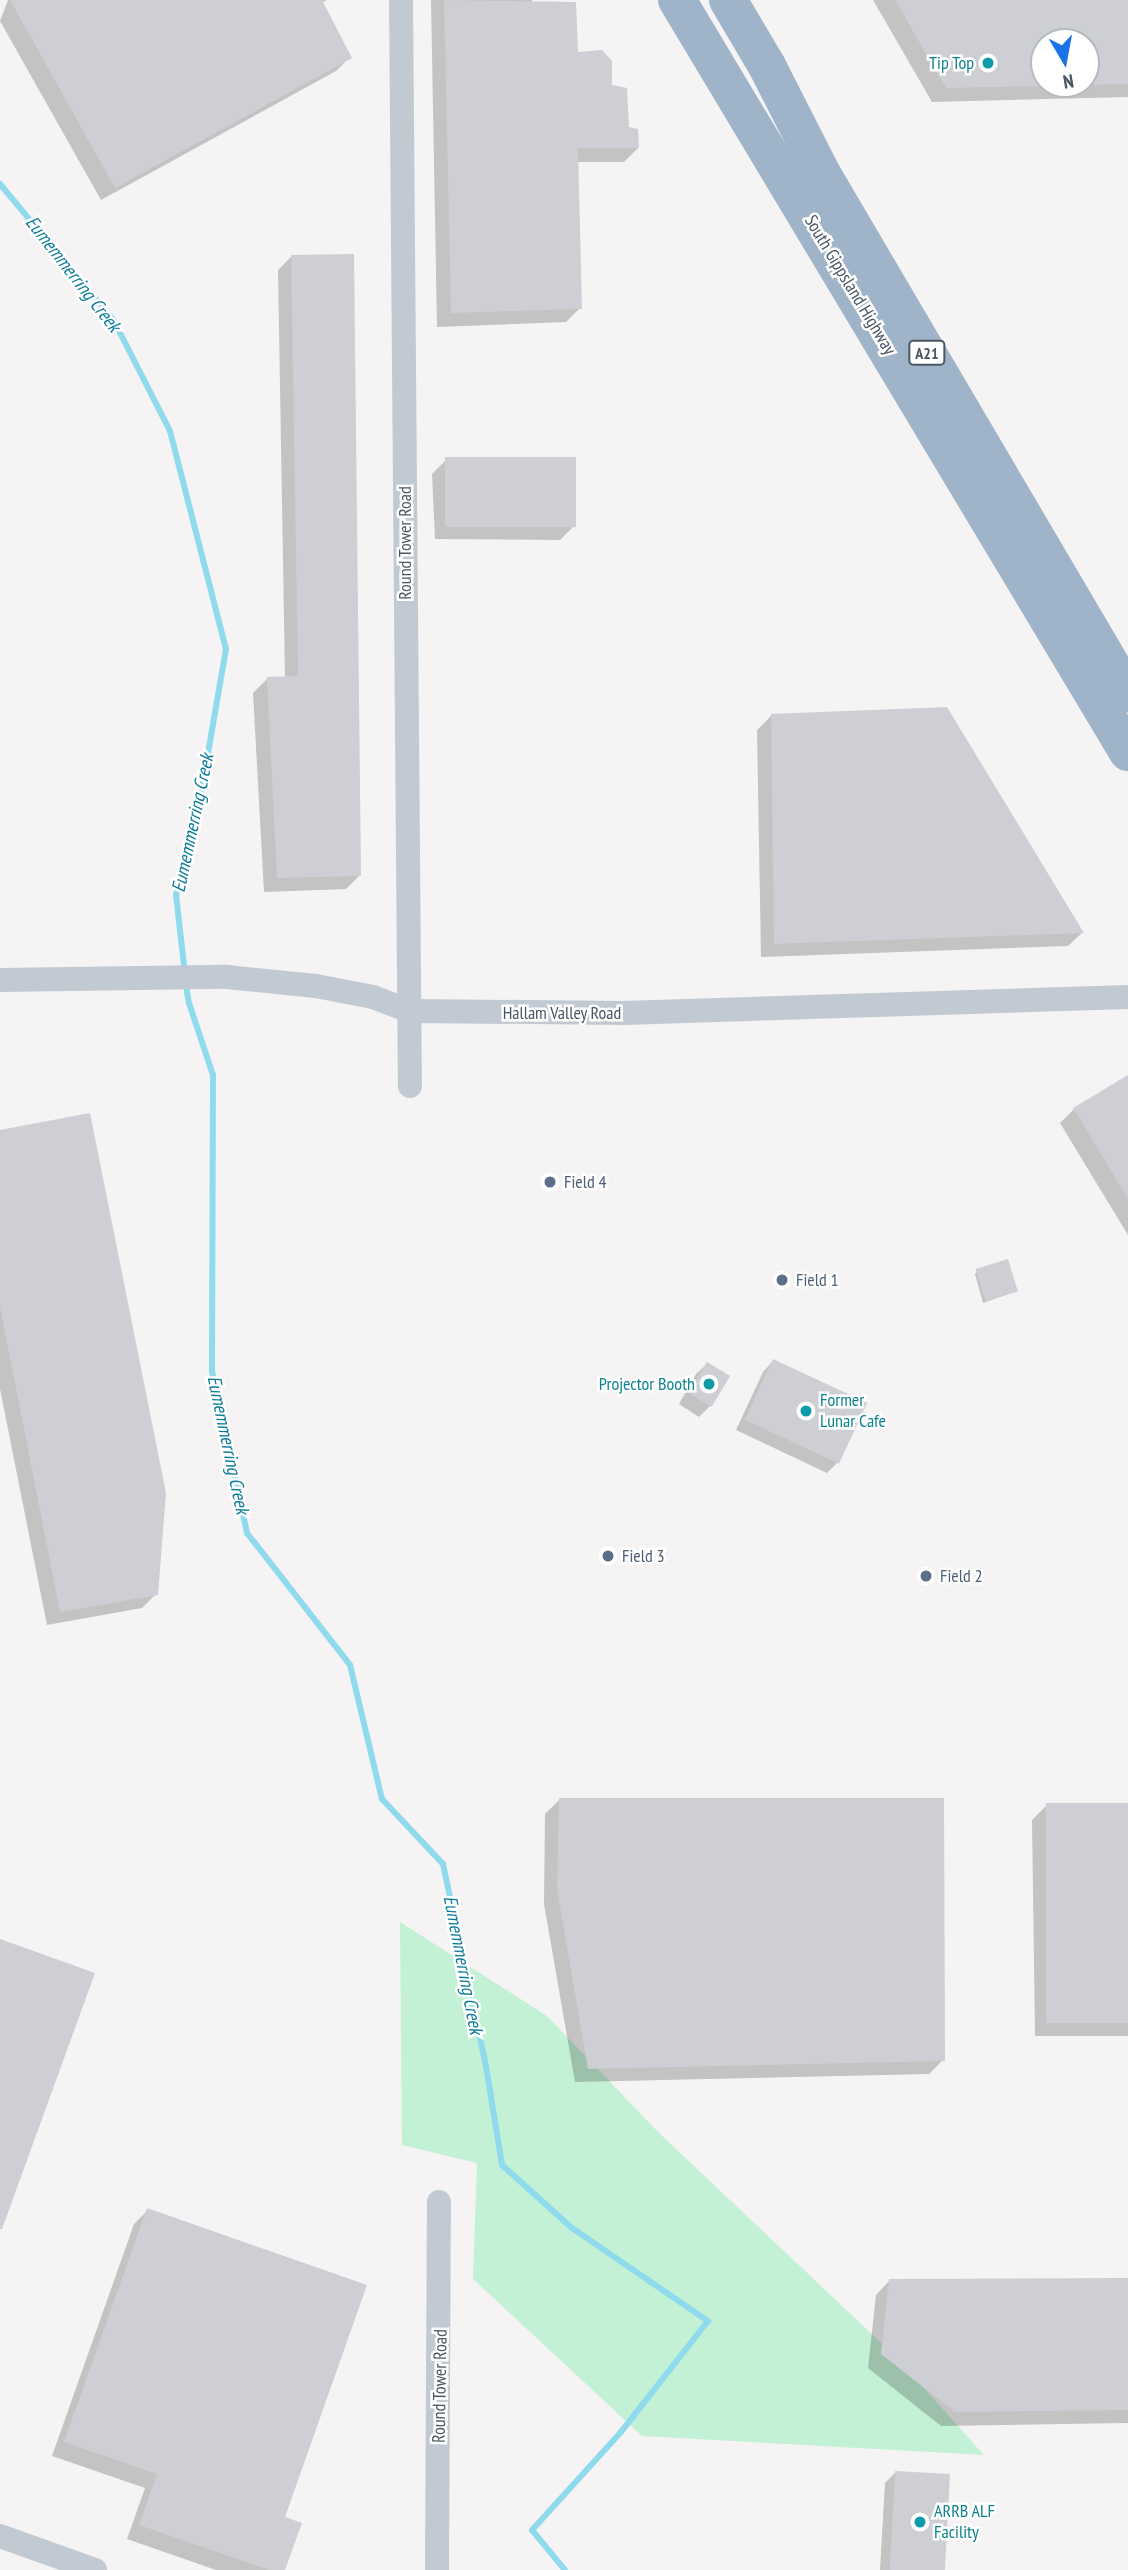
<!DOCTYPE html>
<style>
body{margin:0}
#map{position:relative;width:1128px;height:2570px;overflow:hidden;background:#f5f3f3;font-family:"PT Sans Narrow",sans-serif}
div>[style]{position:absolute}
.green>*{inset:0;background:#c3f1d5}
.shadow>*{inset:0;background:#0003}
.stream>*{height:6px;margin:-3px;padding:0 3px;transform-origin:3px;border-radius:3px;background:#90daee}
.building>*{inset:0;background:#cdcfd5;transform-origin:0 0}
.minor>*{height:24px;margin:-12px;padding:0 12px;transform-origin:12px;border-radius:12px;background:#c1cad2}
.trunk>*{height:38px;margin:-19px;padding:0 19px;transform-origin:19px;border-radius:19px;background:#9fb4c9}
.dots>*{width:19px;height:19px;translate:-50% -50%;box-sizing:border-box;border:4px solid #fff;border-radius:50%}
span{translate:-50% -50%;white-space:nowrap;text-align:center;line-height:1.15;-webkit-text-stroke:5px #fff;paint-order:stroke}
.shield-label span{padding:2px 5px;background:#fff;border:2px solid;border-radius:5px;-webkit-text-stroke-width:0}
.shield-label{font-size:16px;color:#4a5661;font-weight:700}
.culture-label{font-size:18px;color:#0d838f}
.right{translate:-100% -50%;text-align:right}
.left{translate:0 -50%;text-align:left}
.street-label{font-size:18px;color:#4a5661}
.service-label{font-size:18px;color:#4e5e75}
.water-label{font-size:19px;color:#0c7c9b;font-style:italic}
.north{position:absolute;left:1030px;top:28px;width:70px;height:70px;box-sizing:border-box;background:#fff;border:2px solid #b7bbc0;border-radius:50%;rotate:170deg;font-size:19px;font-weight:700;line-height:28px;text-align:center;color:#4a5661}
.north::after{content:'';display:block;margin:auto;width:24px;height:32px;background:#1a73e8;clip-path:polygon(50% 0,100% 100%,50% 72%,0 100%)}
</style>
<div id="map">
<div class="green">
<i style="clip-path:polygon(400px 1922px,547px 2016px,658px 2132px,895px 2356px,984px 2455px,642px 2436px,473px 2279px,477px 2163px,402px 2145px)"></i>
</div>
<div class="shadow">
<i style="clip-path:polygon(8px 0,327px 0,321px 3px,350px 57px,336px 71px,101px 200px,0 21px)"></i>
<i style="clip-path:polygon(431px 0,532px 0,533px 6px,610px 87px,638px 148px,624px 162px,576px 162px,580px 308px,566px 322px,437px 327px)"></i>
<i style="clip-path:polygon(evenodd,873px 0,1128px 0,1128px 97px,932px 102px,873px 0,1044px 42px,1086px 42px,1086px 84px,1044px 84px,1044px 42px)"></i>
<i style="clip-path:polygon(292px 256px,360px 875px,346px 889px,264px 892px,253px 693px,267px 679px,285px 678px,278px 270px)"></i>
<i style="clip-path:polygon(446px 460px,574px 526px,560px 540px,435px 539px,432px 474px)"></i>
<i style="clip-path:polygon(771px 716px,1082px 933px,1068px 946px,761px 957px,757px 730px)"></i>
<i style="clip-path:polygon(1128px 1077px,1128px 1235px,1060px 1123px,1074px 1109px)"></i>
<i style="clip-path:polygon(0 1131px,156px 1594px,142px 1608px,47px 1625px,0 1389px)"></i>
<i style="clip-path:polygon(977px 1271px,1016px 1291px,983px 1303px,975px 1274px)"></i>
<i style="clip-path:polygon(773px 1361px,838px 1462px,827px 1473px,736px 1430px,763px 1372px)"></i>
<i style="clip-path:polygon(707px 1364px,728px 1376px,710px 1406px,699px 1417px,679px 1404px,696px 1374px)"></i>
<i style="clip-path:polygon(559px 1800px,943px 2060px,929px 2074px,575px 2082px,544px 1904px,545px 1814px)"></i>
<i style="clip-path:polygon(1128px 1804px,1128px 2036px,1035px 2036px,1032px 1820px,1046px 1806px)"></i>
<i style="clip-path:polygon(148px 2210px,283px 2518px,283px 2570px,216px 2570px,127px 2539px,145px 2488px,52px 2456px,134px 2224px)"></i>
<i style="clip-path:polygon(1128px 2279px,1128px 2423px,941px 2426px,868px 2368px,876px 2295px,890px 2280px)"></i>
<i style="clip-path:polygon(895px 2473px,943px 2570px,880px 2570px,885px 2483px)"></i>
</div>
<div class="stream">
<i style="left:0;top:184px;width:178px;rotate:50.2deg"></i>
<i style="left:114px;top:321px;width:123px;rotate:63deg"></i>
<i style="left:170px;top:431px;width:225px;rotate:75.6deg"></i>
<i style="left:226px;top:649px;width:152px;rotate:99.8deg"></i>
<i style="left:200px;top:799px;width:99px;rotate:104deg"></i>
<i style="left:176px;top:895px;width:80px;rotate:83.5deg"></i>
<i style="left:186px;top:985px;width:18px;rotate:81deg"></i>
<i style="left:189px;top:1003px;width:76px;rotate:71.6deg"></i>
<i style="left:213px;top:1075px;width:296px;rotate:90.2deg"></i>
<i style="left:212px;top:1371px;width:166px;rotate:77.8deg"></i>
<i style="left:247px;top:1533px;width:167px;rotate:52deg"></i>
<i style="left:350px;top:1665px;width:138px;rotate:76.6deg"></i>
<i style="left:382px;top:1799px;width:89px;rotate:46.8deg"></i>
<i style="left:443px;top:1864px;width:207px;rotate:78deg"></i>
<i style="left:486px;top:2066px;width:100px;rotate:80.8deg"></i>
<i style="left:502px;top:2165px;width:94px;rotate:42deg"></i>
<i style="left:572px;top:2228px;width:165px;rotate:34.4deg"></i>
<i style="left:708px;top:2321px;width:141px;rotate:128.1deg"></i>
<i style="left:621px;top:2432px;width:132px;rotate:132.2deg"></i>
<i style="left:532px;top:2530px;width:52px;rotate:50.5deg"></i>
</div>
<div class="building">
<i style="clip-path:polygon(10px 0,322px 0,352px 58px,115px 188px)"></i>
<i style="clip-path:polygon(444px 0,576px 2px,578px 52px,602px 50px,612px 61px,612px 85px,627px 88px,629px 127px,638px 129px,639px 148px,578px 148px,582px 309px,451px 313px)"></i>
<i style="clip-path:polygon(895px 0,1128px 0,1128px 84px,1086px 85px,1086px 42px,1044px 42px,1044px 86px,946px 88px)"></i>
<i style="clip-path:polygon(354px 254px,361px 876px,277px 878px,267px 677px,298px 676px,291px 255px)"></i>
<i style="left:576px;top:457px;width:70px;height:131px;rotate:90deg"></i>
<i style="clip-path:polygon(947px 707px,1084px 933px,774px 944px,771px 714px)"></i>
<i style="clip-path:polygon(1128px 1075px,1128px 1199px,1073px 1108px)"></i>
<i style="clip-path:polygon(90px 1113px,166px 1493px,158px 1595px,60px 1612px,0 1307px,0 1130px)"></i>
<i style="left:1008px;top:1259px;width:34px;height:34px;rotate:73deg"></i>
<i style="left:773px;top:1359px;width:104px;height:67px;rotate:25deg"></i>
<i style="left:707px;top:1362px;width:27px;height:36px;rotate:31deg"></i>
<i style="clip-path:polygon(559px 1798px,944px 1798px,945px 2061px,588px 2069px,557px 1889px)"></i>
<i style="left:1128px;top:1803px;width:220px;height:82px;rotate:90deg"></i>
<i style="clip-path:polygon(0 1939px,95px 1973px,2px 2229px,0 2229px)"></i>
<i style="clip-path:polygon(147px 2208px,367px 2285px,285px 2517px,302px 2523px,285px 2570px,269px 2570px,139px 2525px,157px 2474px,64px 2442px)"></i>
<i style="clip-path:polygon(1128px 2278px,1128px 2410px,955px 2412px,881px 2354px,889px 2279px)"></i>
<i style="left:895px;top:2471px;width:55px;height:99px;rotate:3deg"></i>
</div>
<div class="minor">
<i style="left:401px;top:0;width:1086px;rotate:89.53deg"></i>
<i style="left:0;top:980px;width:227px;rotate:-0.8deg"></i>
<i style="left:227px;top:977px;width:89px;rotate:5.8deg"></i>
<i style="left:316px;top:986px;width:58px;rotate:10.9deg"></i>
<i style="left:373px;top:997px;width:39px;rotate:21deg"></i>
<i style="left:409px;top:1011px;width:215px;rotate:0.5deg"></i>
<i style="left:624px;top:1013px;width:504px;rotate:-1.82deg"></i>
<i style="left:0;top:2536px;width:101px;rotate:19.7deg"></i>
<i style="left:437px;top:2570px;width:368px;rotate:-89.7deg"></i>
</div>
<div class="trunk">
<i style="left:677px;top:0;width:877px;rotate:59.05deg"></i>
<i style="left:728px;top:0;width:77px;rotate:59.4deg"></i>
<i style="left:767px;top:66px;width:121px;rotate:63deg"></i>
<i style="left:822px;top:174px;width:603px;rotate:59.52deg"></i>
</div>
<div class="dots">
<i style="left:988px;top:63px;background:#0f9aa8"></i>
<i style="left:550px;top:1182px;background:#5c6f8a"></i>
<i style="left:782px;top:1280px;background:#5c6f8a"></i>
<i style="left:709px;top:1384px;background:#0f9aa8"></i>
<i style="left:806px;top:1411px;background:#0f9aa8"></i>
<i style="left:608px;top:1556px;background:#5c6f8a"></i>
<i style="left:926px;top:1576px;background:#5c6f8a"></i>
<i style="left:920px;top:2522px;background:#0f9aa8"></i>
</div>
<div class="shield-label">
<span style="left:927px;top:353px">A21</span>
</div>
<div class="culture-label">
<span class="right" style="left:974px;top:63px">Tip Top</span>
<span class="right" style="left:695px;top:1384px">Projector Booth</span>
<span class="left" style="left:820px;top:1411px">Former<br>Lunar Cafe</span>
<span class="left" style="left:934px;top:2522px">ARRB ALF<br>Facility</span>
</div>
<div class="street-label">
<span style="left:850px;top:285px;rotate:59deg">South Gippsland Highway</span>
<span style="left:405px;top:543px;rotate:-90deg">Round Tower Road</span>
<span style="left:562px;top:1013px">Hallam Valley Road</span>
<span style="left:440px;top:2386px;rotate:-89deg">Round Tower Road</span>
</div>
<div class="service-label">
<span class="left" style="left:564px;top:1182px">Field 4</span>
<span class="left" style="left:796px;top:1280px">Field 1</span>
<span class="left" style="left:622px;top:1556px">Field 3</span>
<span class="left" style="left:940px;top:1576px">Field 2</span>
</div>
<div class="water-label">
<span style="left:73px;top:274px;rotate:52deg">Eumemmerring Creek</span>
<span style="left:193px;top:823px;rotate:-78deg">Eumemmerring Creek</span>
<span style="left:228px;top:1445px;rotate:78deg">Eumemmerring Creek</span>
<span style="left:463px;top:1965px;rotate:79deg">Eumemmerring Creek</span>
</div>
<div class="north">N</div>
</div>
